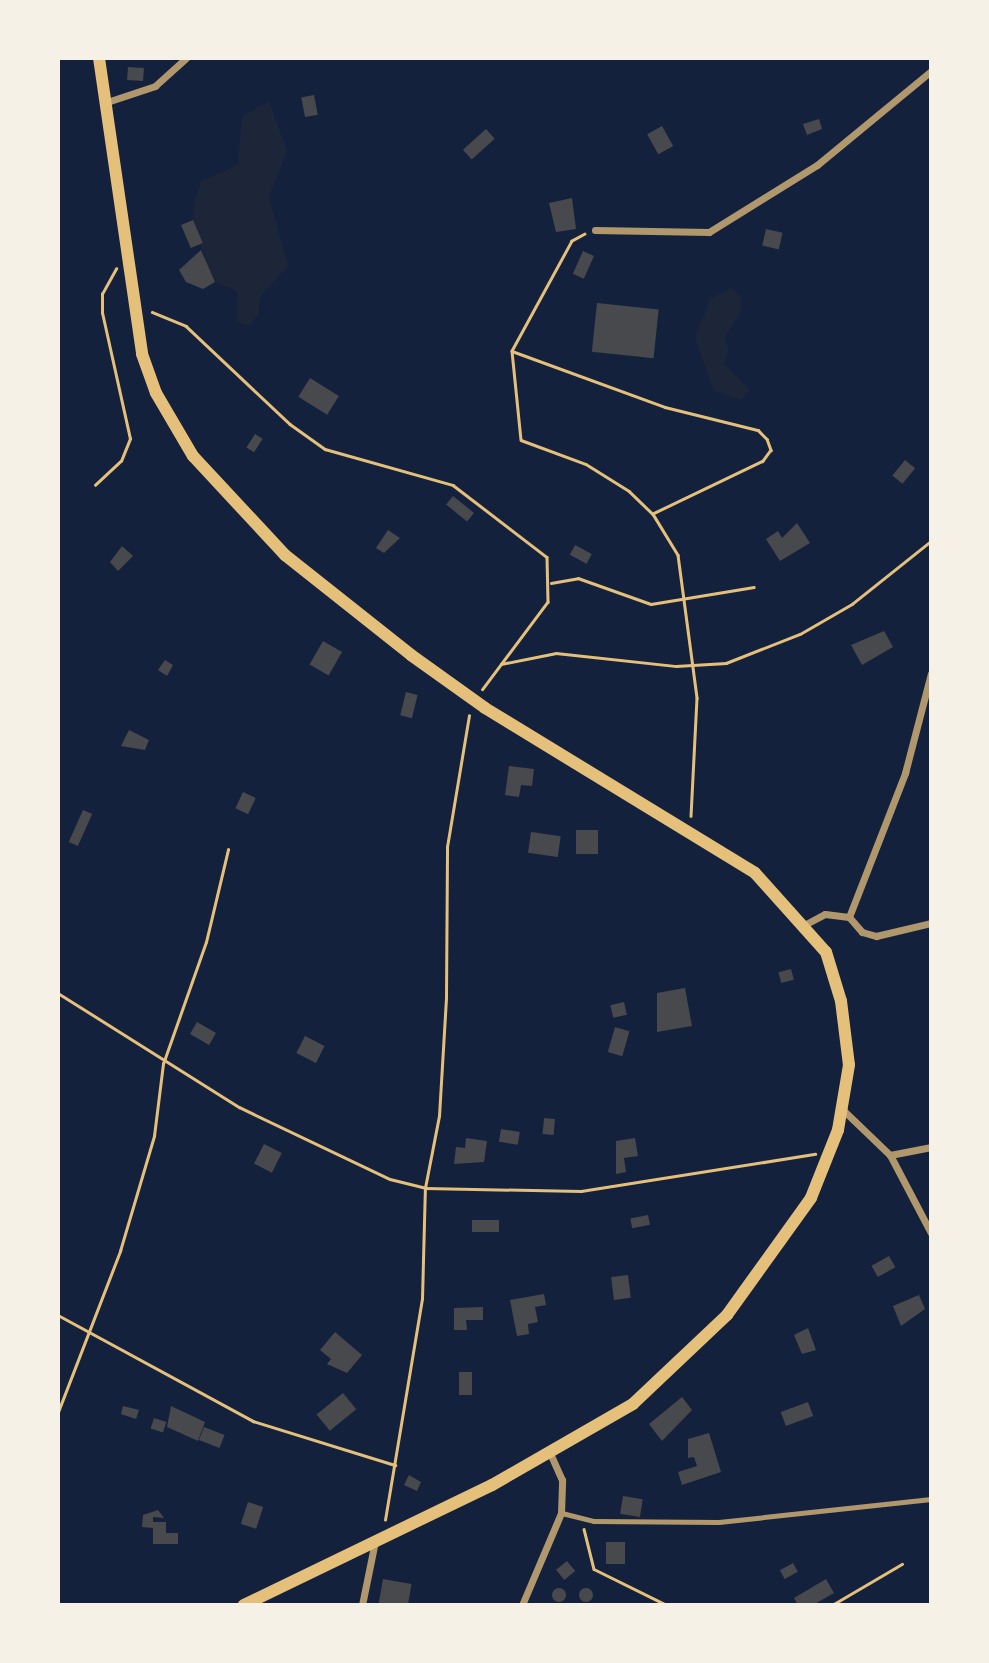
<!DOCTYPE html>
<style>
body{margin:0}
#map{position:relative;width:989px;height:1663px;overflow:hidden;background:#14213d;font-family:"DejaVu Sans",sans-serif}
div>[style]{position:absolute}
.green>*{inset:0;background:#1d2539}
.building>*{inset:0;background:#48494c;transform-origin:0 0}
.round{border-radius:50%}
.path>*{height:2.5px;margin:-1.25px;padding:0 1.25px;transform-origin:1.25px;border-radius:1.25px;background:#e5c07b}
.service>*{height:4.5px;margin:-2.25px;padding:0 2.25px;transform-origin:2.25px;border-radius:2.25px;background:#b1986c}
.minor>*{height:7px;margin:-3.5px;padding:0 3.5px;transform-origin:3.5px;border-radius:3.5px;background:#b1986c}
.secondary>*{height:12px;margin:-6px;padding:0 6px;transform-origin:6px;border-radius:6px;background:#e5c07b}
span{translate:-50% -50%;white-space:nowrap;text-align:center;line-height:1.15;-webkit-text-stroke:7px #f6f1e7;paint-order:stroke}
.frame{position:absolute;inset:0;border:60px solid #f6f1e7;pointer-events:none}
</style>
<div id="map">
<div class="green">
<i style="clip-path:polygon(269px 101px,287px 151px,269px 197px,288px 266px,260px 297px,259px 314px,248px 326px,237px 322px,237px 291px,215px 282px,209px 270px,193px 220px,195px 200px,201px 181px,238px 165px,242px 117px)"></i>
<i style="clip-path:polygon(731px 288px,741px 296px,741px 311px,724px 338px,729px 350px,724px 364px,750px 390px,741px 400px,714px 391px,695px 338px,710px 299px)"></i>
</div>
<div class="building">
<i style="left:128px;top:67px;width:16px;height:13px;rotate:4deg"></i>
<i style="left:314px;top:95px;width:20px;height:13px;rotate:79deg"></i>
<i style="clip-path:polygon(819px 119px,822px 129px,807px 135px,803px 124px)"></i>
<i style="left:662px;top:126px;width:23px;height:17px;rotate:61deg"></i>
<i style="left:486px;top:129px;width:13px;height:31px;rotate:48deg"></i>
<i style="clip-path:polygon(572px 198px,576px 229px,556px 232px,549px 203px)"></i>
<i style="left:193px;top:220px;width:25px;height:13px;rotate:67deg"></i>
<i style="left:766px;top:229px;width:17px;height:17px;rotate:13deg"></i>
<i style="clip-path:polygon(201px 250px,215px 282px,203px 289px,186px 282px,179px 270px)"></i>
<i style="left:583px;top:251px;width:12px;height:25px;rotate:24deg"></i>
<i style="left:597px;top:303px;width:62px;height:49px;rotate:6deg"></i>
<i style="left:310px;top:378px;width:34px;height:22px;rotate:32deg"></i>
<i style="left:255px;top:434px;width:9px;height:16px;rotate:32deg"></i>
<i style="left:905px;top:460px;width:13px;height:20px;rotate:39deg"></i>
<i style="left:453px;top:496px;width:27px;height:11px;rotate:39deg"></i>
<i style="clip-path:polygon(797px 523px,810px 543px,780px 561px,766px 539px,778px 531px,782px 538px)"></i>
<i style="clip-path:polygon(388px 530px,400px 538px,384px 553px,376px 548px)"></i>
<i style="left:575px;top:545px;width:19px;height:11px;rotate:28deg"></i>
<i style="clip-path:polygon(122px 546px,133px 556px,118px 571px,110px 562px)"></i>
<i style="clip-path:polygon(884px 631px,893px 647px,862px 665px,851px 645px)"></i>
<i style="left:323px;top:641px;width:22px;height:27px;rotate:30deg"></i>
<i style="clip-path:polygon(165px 660px,173px 665px,167px 676px,158px 670px)"></i>
<i style="left:406px;top:692px;width:12px;height:24px;rotate:14deg"></i>
<i style="clip-path:polygon(129px 730px,149px 740px,145px 750px,121px 746px)"></i>
<i style="clip-path:polygon(509px 766px,534px 769px,532px 786px,521px 785px,519px 797px,505px 795px)"></i>
<i style="left:243px;top:792px;width:14px;height:18px;rotate:25deg"></i>
<i style="left:83px;top:810px;width:10px;height:35px;rotate:24deg"></i>
<i style="left:576px;top:830px;width:22px;height:24px"></i>
<i style="left:531px;top:832px;width:30px;height:21px;rotate:8deg"></i>
<i style="left:791px;top:969px;width:11px;height:13px;rotate:75deg"></i>
<i style="clip-path:polygon(685px 988px,692px 1026px,657px 1032px,657px 993px)"></i>
<i style="left:624px;top:1002px;width:13px;height:14px;rotate:77deg"></i>
<i style="left:197px;top:1022px;width:22px;height:14px;rotate:30deg"></i>
<i style="left:615px;top:1027px;width:15px;height:26px;rotate:16deg"></i>
<i style="left:305px;top:1036px;width:22px;height:19px;rotate:27deg"></i>
<i style="left:544px;top:1118px;width:11px;height:16px;rotate:5deg"></i>
<i style="left:501px;top:1129px;width:19px;height:13px;rotate:9deg"></i>
<i style="clip-path:polygon(466px 1138px,487px 1141px,484px 1162px,454px 1164px,456px 1147px,465px 1148px)"></i>
<i style="clip-path:polygon(635px 1138px,638px 1156px,624px 1158px,626px 1172px,616px 1174px,616px 1141px)"></i>
<i style="left:264px;top:1144px;width:20px;height:22px;rotate:27deg"></i>
<i style="left:648px;top:1215px;width:10px;height:18px;rotate:79deg"></i>
<i style="left:472px;top:1220px;width:27px;height:12px"></i>
<i style="left:889px;top:1256px;width:13px;height:20px;rotate:61deg"></i>
<i style="left:628px;top:1275px;width:23px;height:17px;rotate:83deg"></i>
<i style="clip-path:polygon(544px 1294px,546px 1305px,535px 1307px,538px 1322px,528px 1324px,529px 1334px,517px 1336px,510px 1300px)"></i>
<i style="clip-path:polygon(919px 1295px,925px 1309px,901px 1326px,893px 1306px)"></i>
<i style="clip-path:polygon(483px 1307px,483px 1320px,466px 1320px,467px 1330px,454px 1330px,454px 1308px)"></i>
<i style="clip-path:polygon(808px 1328px,816px 1350px,802px 1354px,794px 1335px)"></i>
<i style="clip-path:polygon(335px 1332px,362px 1355px,347px 1373px,327px 1364px,331px 1359px,320px 1350px)"></i>
<i style="left:459px;top:1372px;width:13px;height:23px"></i>
<i style="left:343px;top:1393px;width:21px;height:34px;rotate:51deg"></i>
<i style="clip-path:polygon(682px 1397px,692px 1410px,662px 1441px,649px 1424px)"></i>
<i style="left:808px;top:1402px;width:15px;height:29px;rotate:70deg"></i>
<i style="clip-path:polygon(123px 1406px,139px 1410px,136px 1419px,121px 1414px)"></i>
<i style="clip-path:polygon(171px 1406px,205px 1422px,198px 1441px,167px 1427px)"></i>
<i style="left:154px;top:1418px;width:13px;height:11px;rotate:18deg"></i>
<i style="left:204px;top:1427px;width:22px;height:14px;rotate:21deg"></i>
<i style="clip-path:polygon(709px 1433px,721px 1472px,682px 1485px,678px 1472px,697px 1466px,694px 1457px,688px 1458px,688px 1439px)"></i>
<i style="clip-path:polygon(409px 1475px,421px 1482px,417px 1491px,404px 1485px)"></i>
<i style="left:623px;top:1496px;width:20px;height:18px;rotate:9deg"></i>
<i style="left:248px;top:1502px;width:16px;height:23px;rotate:18deg"></i>
<i style="clip-path:polygon(158px 1510px,164px 1518px,153px 1517px,153px 1522px,166px 1522px,166px 1533px,178px 1533px,178px 1544px,153px 1544px,153px 1528px,142px 1527px,143px 1515px)"></i>
<i style="left:606px;top:1542px;width:19px;height:22px"></i>
<i style="left:567px;top:1561px;width:13px;height:14px;rotate:51deg"></i>
<i style="left:793px;top:1563px;width:10px;height:15px;rotate:61deg"></i>
<i style="left:383px;top:1579px;width:29px;height:24px;rotate:10deg"></i>
<i style="clip-path:polygon(826px 1579px,834px 1593px,813px 1605px,798px 1605px,794px 1598px)"></i>
<i class="round" style="left:552px;top:1588px;width:14px;height:14px"></i>
<i class="round" style="left:579px;top:1588px;width:14px;height:14px"></i>
</div>
<div class="path">
<i style="left:585px;top:234px;width:15px;rotate:152deg"></i>
<i style="left:572px;top:241px;width:125px;rotate:118.6deg"></i>
<i style="left:512px;top:351px;width:89px;rotate:84.2deg"></i>
<i style="left:521px;top:440px;width:69px;rotate:20.3deg"></i>
<i style="left:586px;top:464px;width:51px;rotate:32.1deg"></i>
<i style="left:629px;top:491px;width:33px;rotate:44deg"></i>
<i style="left:653px;top:514px;width:48px;rotate:58.6deg"></i>
<i style="left:678px;top:555px;width:144px;rotate:82.4deg"></i>
<i style="left:697px;top:698px;width:118px;rotate:92.9deg"></i>
<i style="left:152px;top:312px;width:37px;rotate:22deg"></i>
<i style="left:186px;top:326px;width:143px;rotate:43.3deg"></i>
<i style="left:290px;top:424px;width:43px;rotate:35.5deg"></i>
<i style="left:325px;top:449px;width:133px;rotate:15.7deg"></i>
<i style="left:453px;top:485px;width:118px;rotate:37.5deg"></i>
<i style="left:547px;top:557px;width:45px;rotate:88.7deg"></i>
<i style="left:548px;top:602px;width:109px;rotate:126.8deg"></i>
<i style="left:512px;top:351px;width:163px;rotate:20.1deg"></i>
<i style="left:665px;top:407px;width:96px;rotate:13.9deg"></i>
<i style="left:758px;top:430px;width:13px;rotate:45deg"></i>
<i style="left:767px;top:439px;width:12px;rotate:70deg"></i>
<i style="left:771px;top:450px;width:14px;rotate:126deg"></i>
<i style="left:763px;top:461px;width:122px;rotate:154.3deg"></i>
<i style="left:95px;top:485px;width:35px;rotate:-43deg"></i>
<i style="left:121px;top:461px;width:24px;rotate:-68deg"></i>
<i style="left:130px;top:439px;width:129px;rotate:-102.5deg"></i>
<i style="left:102px;top:313px;width:19px;rotate:-90deg"></i>
<i style="left:102px;top:294px;width:29px;rotate:-61deg"></i>
<i style="left:551px;top:583px;width:27px;rotate:-10deg"></i>
<i style="left:578px;top:578px;width:77px;rotate:19.6deg"></i>
<i style="left:651px;top:604px;width:104px;rotate:-9.4deg"></i>
<i style="left:501px;top:664px;width:56px;rotate:-11.3deg"></i>
<i style="left:556px;top:653px;width:121px;rotate:6.2deg"></i>
<i style="left:676px;top:666px;width:50px;rotate:-3.4deg"></i>
<i style="left:726px;top:663px;width:79px;rotate:-21.4deg"></i>
<i style="left:800px;top:634px;width:60px;rotate:-30deg"></i>
<i style="left:852px;top:604px;width:101px;rotate:-38.6deg"></i>
<i style="left:58px;top:993px;width:214px;rotate:32.2deg"></i>
<i style="left:239px;top:1107px;width:167px;rotate:25.5deg"></i>
<i style="left:390px;top:1179px;width:36px;rotate:14deg"></i>
<i style="left:425px;top:1188px;width:156px;rotate:1.1deg"></i>
<i style="left:581px;top:1191px;width:237px;rotate:-9deg"></i>
<i style="left:58px;top:1315px;width:222px;rotate:28.5deg"></i>
<i style="left:253px;top:1421px;width:149px;rotate:17.2deg"></i>
<i style="left:58px;top:1412px;width:173px;rotate:-68.9deg"></i>
<i style="left:120px;top:1251px;width:120px;rotate:-73.5deg"></i>
<i style="left:154px;top:1136px;width:73px;rotate:-82.9deg"></i>
<i style="left:163px;top:1064px;width:129px;rotate:-70.6deg"></i>
<i style="left:206px;top:942px;width:95px;rotate:-76.6deg"></i>
<i style="left:385px;top:1520px;width:224px;rotate:-80.5deg"></i>
<i style="left:422px;top:1299px;width:111px;rotate:-88.5deg"></i>
<i style="left:425px;top:1188px;width:73px;rotate:-79deg"></i>
<i style="left:439px;top:1116px;width:119px;rotate:-86.6deg"></i>
<i style="left:446px;top:997px;width:150px;rotate:-89.6deg"></i>
<i style="left:447px;top:847px;width:133px;rotate:-80.5deg"></i>
<i style="left:584px;top:1529px;width:41px;rotate:76deg"></i>
<i style="left:594px;top:1569px;width:81px;rotate:26.3deg"></i>
<i style="left:832px;top:1605px;width:81px;rotate:-30.4deg"></i>
</div>
<div class="service">
<i style="left:562px;top:1513px;width:33px;rotate:14deg"></i>
<i style="left:594px;top:1521px;width:125px;rotate:0.5deg"></i>
<i style="left:719px;top:1522px;width:213px;rotate:-6.2deg"></i>
</div>
<div class="minor">
<i style="left:104px;top:103px;width:54px;rotate:-18.4deg"></i>
<i style="left:155px;top:86px;width:42px;rotate:-42.1deg"></i>
<i style="left:595px;top:230px;width:114px;rotate:1deg"></i>
<i style="left:709px;top:232px;width:127px;rotate:-31.8deg"></i>
<i style="left:817px;top:165px;width:148px;rotate:-39.5deg"></i>
<i style="left:849px;top:917px;width:20px;rotate:49deg"></i>
<i style="left:862px;top:932px;width:15px;rotate:16deg"></i>
<i style="left:876px;top:936px;width:57px;rotate:-13.3deg"></i>
<i style="left:806px;top:924px;width:21px;rotate:-28deg"></i>
<i style="left:825px;top:914px;width:24px;rotate:7deg"></i>
<i style="left:849px;top:917px;width:155px;rotate:-68.7deg"></i>
<i style="left:905px;top:773px;width:103px;rotate:-75.4deg"></i>
<i style="left:842px;top:1109px;width:66px;rotate:43.8deg"></i>
<i style="left:890px;top:1155px;width:88px;rotate:62.3deg"></i>
<i style="left:890px;top:1155px;width:42px;rotate:-11deg"></i>
<i style="left:362px;top:1605px;width:60px;rotate:-78.5deg"></i>
<i style="left:522px;top:1605px;width:100px;rotate:-67deg"></i>
<i style="left:561px;top:1513px;width:33px;rotate:-88deg"></i>
<i style="left:562px;top:1480px;width:27px;rotate:-114deg"></i>
</div>
<div class="secondary">
<i style="left:99px;top:58px;width:299px;rotate:81.7deg"></i>
<i style="left:142px;top:354px;width:41px;rotate:70.3deg"></i>
<i style="left:156px;top:393px;width:73px;rotate:59.6deg"></i>
<i style="left:193px;top:456px;width:135px;rotate:47.1deg"></i>
<i style="left:285px;top:555px;width:161px;rotate:38.4deg"></i>
<i style="left:411px;top:655px;width:91px;rotate:35.6deg"></i>
<i style="left:485px;top:708px;width:316px;rotate:31.4deg"></i>
<i style="left:755px;top:873px;width:106px;rotate:48.1deg"></i>
<i style="left:826px;top:952px;width:51px;rotate:73deg"></i>
<i style="left:841px;top:1001px;width:64px;rotate:82.9deg"></i>
<i style="left:849px;top:1065px;width:66px;rotate:99.6deg"></i>
<i style="left:838px;top:1130px;width:73px;rotate:111.7deg"></i>
<i style="left:811px;top:1198px;width:144px;rotate:125.7deg"></i>
<i style="left:727px;top:1315px;width:129px;rotate:136.6deg"></i>
<i style="left:633px;top:1404px;width:163px;rotate:150.1deg"></i>
<i style="left:492px;top:1485px;width:276px;rotate:154.2deg"></i>
</div>
<div class="frame"></div>
</div>
